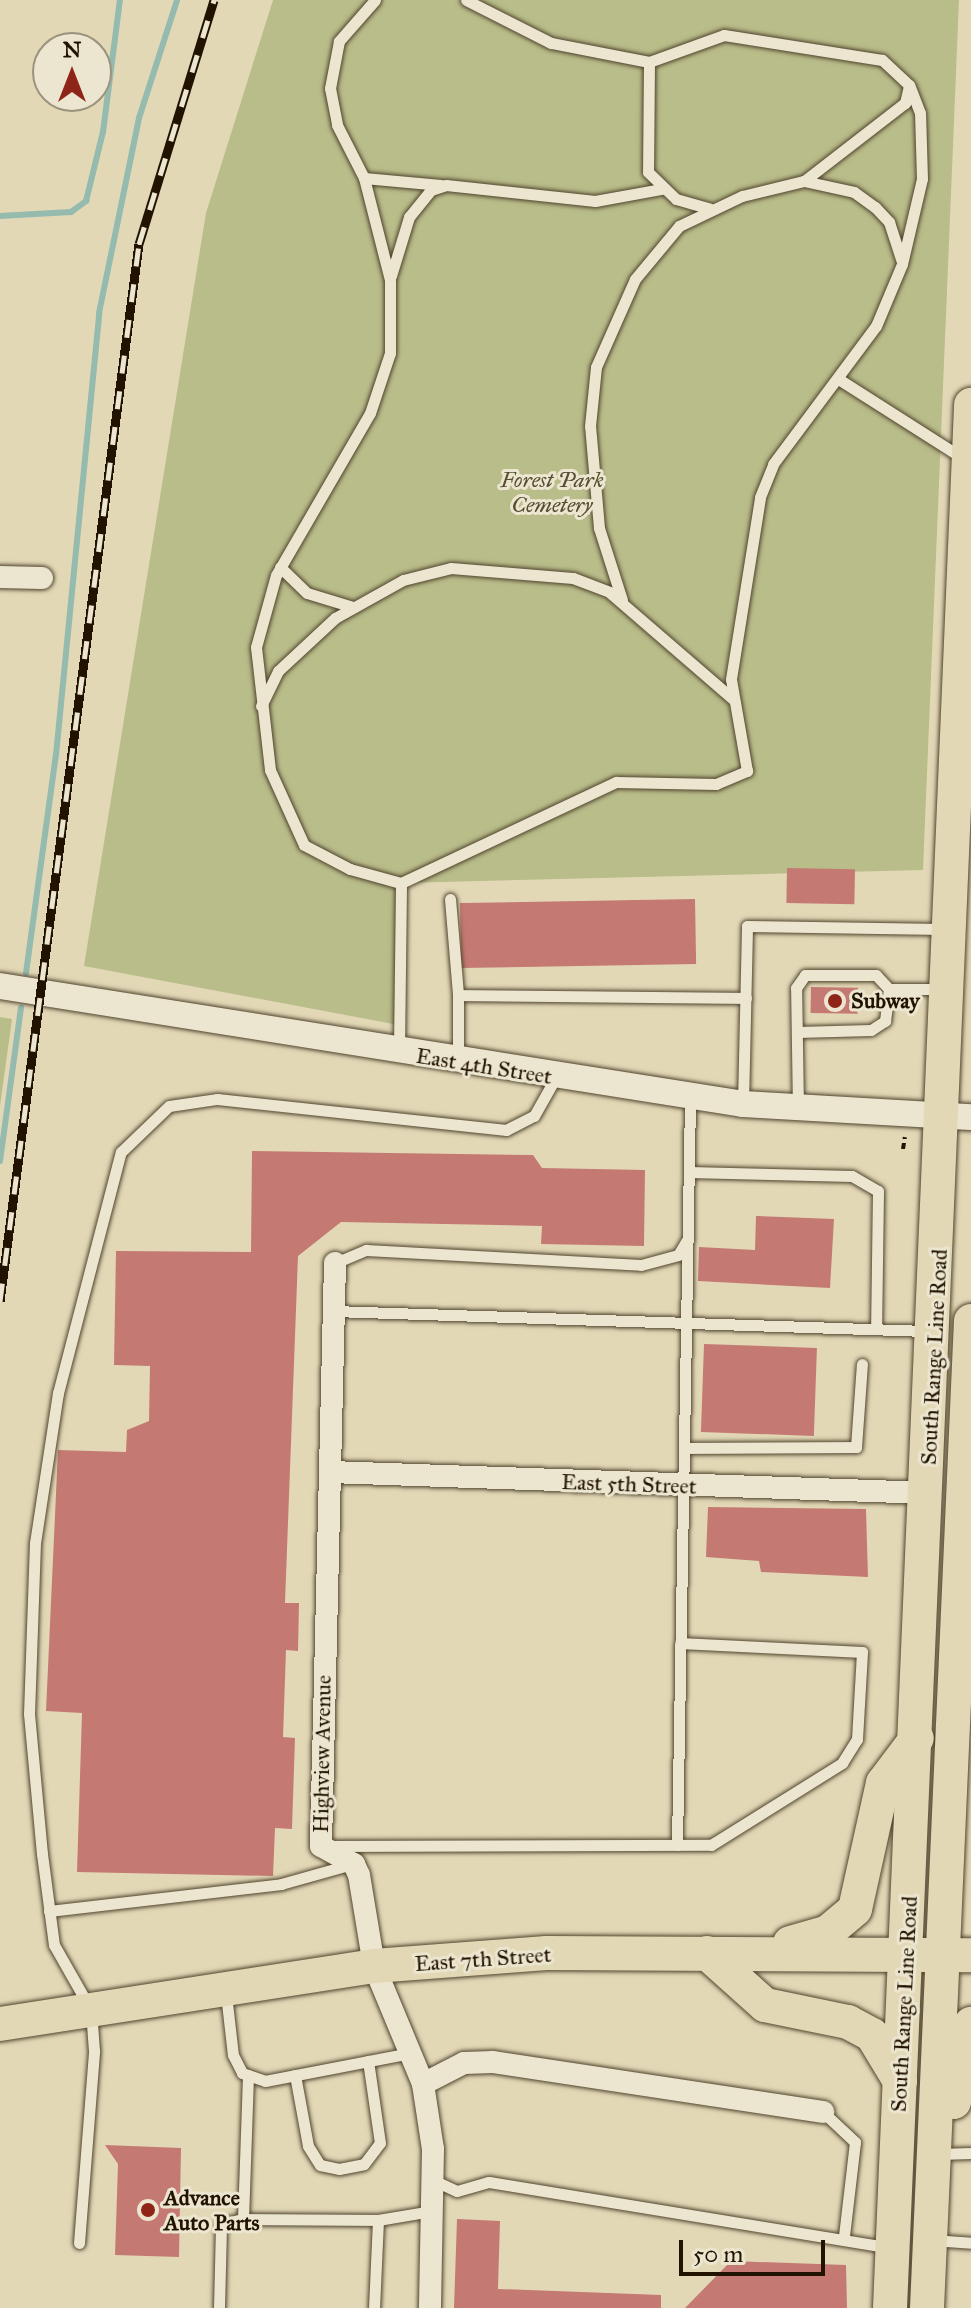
<!DOCTYPE html>
<style>
body{margin:0}
#map{position:relative;width:971px;height:2308px;overflow:hidden;background:#e2d8b6;font-family:"IM FELL Great Primer",serif}
div>[style]{position:absolute}
.green>*{inset:0;background:#b9bd8a}
.stream>*{height:6px;margin:-3px;padding:0 3px;transform-origin:3px;border-radius:3px;background:#95baae}
.building>*{inset:0;background:#c57973;transform-origin:0 0}
.path>*{height:4px;margin-top:-2px;transform-origin:0;background:repeating-linear-gradient(90deg,#211300 0 6px,transparent 0 10px)}
.roads{filter:drop-shadow(0 0 2px #51442e) drop-shadow(0 0 2px #51442e)}
.service>*{height:11px;margin:-5.5px;padding:0 5.5px;transform-origin:5.5px;border-radius:5.5px;background:#ece6d0}
.minor>*{height:22px;margin:-11px;padding:0 11px;transform-origin:11px;border-radius:11px;background:#ece6d0}
.tertiary>*{height:26px;margin:-13px;padding:0 13px;transform-origin:13px;border-radius:13px;background:#ece6d0}
.primary>*{height:34px;margin:-17px;padding:0 17px;transform-origin:17px;border-radius:17px;background:#e2d8b6}
.rail>*{height:9px;margin-top:-4.5px;transform-origin:0;background:repeating-linear-gradient(90deg,#ece6d0 0 18px,#211300 0 36px);box-sizing:border-box;border-block:2px solid #211300}
.dots>*{width:22px;height:22px;translate:-50% -50%;box-sizing:border-box;border:4px solid #ece6d0;border-radius:50%}
span{translate:-50% -50%;white-space:nowrap;text-align:center;line-height:1.15;-webkit-text-stroke:6px #ece6d0;paint-order:stroke}
.park-label{font-size:22px;color:#564e30;font-style:italic}
.poi-label{font-size:22px;color:#211300;font-weight:700}
.left{translate:0 -50%;text-align:left}
.street-label{font-size:22px;color:#211300}
.north{position:absolute;left:32px;top:32px;width:80px;height:80px;box-sizing:border-box;background:#ece6d0;border:2px solid #9b927d;border-radius:50%;rotate:0deg;font-size:22px;font-weight:700;line-height:32px;text-align:center;color:#211300}
.north::after{content:'';display:block;margin:auto;width:28px;height:36px;background:#8f2418;clip-path:polygon(50% 0,100% 100%,50% 72%,0 100%)}
.scale{position:absolute;left:679px;top:2240px;width:146px;height:36px;box-sizing:border-box;border:4px solid #211300;border-top:0;padding-left:10px;font-size:24px;line-height:28px;white-space:nowrap;color:#211300;-webkit-text-stroke:6px #ece6d0;paint-order:stroke}
</style>
<div id="map">
<div class="green">
<i style="clip-path:polygon(273px 0,959px 0,923px 870px,401px 883px,399px 1025px,84px 966px,206px 213px)"></i>
<i style="clip-path:polygon(0 1017px,12px 1019px,0 1106px)"></i>
</div>
<div class="stream">
<i style="left:0;top:216px;width:71px;rotate:-3.2deg"></i>
<i style="left:71px;top:212px;width:19px;rotate:-36deg"></i>
<i style="left:86px;top:201px;width:71px;rotate:-76.2deg"></i>
<i style="left:103px;top:132px;width:133px;rotate:-82.7deg"></i>
<i style="left:26px;top:973px;width:220px;rotate:-82.2deg"></i>
<i style="left:56px;top:755px;width:444px;rotate:-84.4deg"></i>
<i style="left:99px;top:313px;width:199px;rotate:-78.4deg"></i>
<i style="left:139px;top:118px;width:124px;rotate:-72.1deg"></i>
<i style="left:0;top:1161px;width:155px;rotate:-82.2deg"></i>
</div>
<div class="building">
<i style="left:787px;top:868px;width:68px;height:35px;rotate:1deg"></i>
<i style="left:695px;top:899px;width:65px;height:235px;rotate:89deg"></i>
<i style="left:811px;top:987px;width:47px;height:26px;rotate:1deg"></i>
<i style="clip-path:polygon(252px 1151px,533px 1155px,542px 1168px,645px 1170px,644px 1246px,541px 1244px,542px 1226px,341px 1222px,298px 1256px,285px 1603px,299px 1603px,298px 1651px,286px 1650px,283px 1737px,295px 1738px,292px 1829px,275px 1828px,273px 1876px,77px 1872px,82px 1713px,46px 1711px,58px 1450px,126px 1452px,127px 1430px,149px 1421px,150px 1366px,114px 1365px,116px 1251px,251px 1252px)"></i>
<i style="clip-path:polygon(756px 1216px,834px 1219px,830px 1288px,698px 1281px,699px 1247px,755px 1250px)"></i>
<i style="left:704px;top:1344px;width:113px;height:88px;rotate:2deg"></i>
<i style="clip-path:polygon(708px 1507px,866px 1509px,868px 1577px,761px 1572px,759px 1561px,706px 1557px)"></i>
<i style="clip-path:polygon(105px 2145px,181px 2148px,179px 2257px,115px 2255px,118px 2164px)"></i>
<i style="clip-path:polygon(457px 2219px,500px 2221px,498px 2289px,661px 2295px,661px 2308px,454px 2308px)"></i>
<i style="clip-path:polygon(731px 2261px,846px 2265px,847px 2308px,685px 2308px)"></i>
</div>
<div class="path">
<i style="left:903px;top:1149px;width:12px;rotate:-81deg"></i>
</div>
<div class="roads">
<div class="service">
<i style="left:375px;top:0;width:55px;rotate:131.3deg"></i>
<i style="left:339px;top:41px;width:48px;rotate:100.8deg"></i>
<i style="left:330px;top:88px;width:38px;rotate:79deg"></i>
<i style="left:337px;top:125px;width:59px;rotate:63deg"></i>
<i style="left:364px;top:178px;width:105px;rotate:75.7deg"></i>
<i style="left:390px;top:280px;width:73px;rotate:90deg"></i>
<i style="left:390px;top:353px;width:63px;rotate:108.4deg"></i>
<i style="left:370px;top:413px;width:187px;rotate:120.1deg"></i>
<i style="left:276px;top:575px;width:75px;rotate:105.5deg"></i>
<i style="left:256px;top:647px;width:124px;rotate:83.5deg"></i>
<i style="left:270px;top:770px;width:82px;rotate:65.6deg"></i>
<i style="left:304px;top:845px;width:52px;rotate:27.6deg"></i>
<i style="left:350px;top:869px;width:53px;rotate:15.4deg"></i>
<i style="left:401px;top:883px;width:238px;rotate:-25.2deg"></i>
<i style="left:616px;top:782px;width:100px;rotate:1.1deg"></i>
<i style="left:716px;top:784px;width:34px;rotate:-23deg"></i>
<i style="left:747px;top:771px;width:93px;rotate:-99.9deg"></i>
<i style="left:731px;top:679px;width:184px;rotate:-80.9deg"></i>
<i style="left:760px;top:497px;width:35px;rotate:-68deg"></i>
<i style="left:773px;top:464px;width:172px;rotate:-53.3deg"></i>
<i style="left:876px;top:326px;width:67px;rotate:-67.2deg"></i>
<i style="left:902px;top:264px;width:87px;rotate:-76.8deg"></i>
<i style="left:922px;top:179px;width:66px;rotate:-91.7deg"></i>
<i style="left:920px;top:113px;width:30px;rotate:-111deg"></i>
<i style="left:909px;top:85px;width:37px;rotate:-137deg"></i>
<i style="left:882px;top:60px;width:160px;rotate:-171deg"></i>
<i style="left:724px;top:35px;width:80px;rotate:160.2deg"></i>
<i style="left:649px;top:62px;width:100px;rotate:-169deg"></i>
<i style="left:551px;top:43px;width:95px;rotate:-153.2deg"></i>
<i style="left:649px;top:62px;width:110px;rotate:90.5deg"></i>
<i style="left:648px;top:172px;width:39px;rotate:44deg"></i>
<i style="left:676px;top:199px;width:35px;rotate:16deg"></i>
<i style="left:364px;top:178px;width:77px;rotate:5.2deg"></i>
<i style="left:804px;top:181px;width:128px;rotate:-37.7deg"></i>
<i style="left:905px;top:103px;width:17px;rotate:-77deg"></i>
<i style="left:391px;top:276px;width:62px;rotate:-73deg"></i>
<i style="left:409px;top:217px;width:35px;rotate:-51deg"></i>
<i style="left:431px;top:190px;width:16px;rotate:-18deg"></i>
<i style="left:446px;top:185px;width:150px;rotate:6.1deg"></i>
<i style="left:595px;top:201px;width:68px;rotate:-10.2deg"></i>
<i style="left:840px;top:380px;width:147px;rotate:32.5deg"></i>
<i style="left:280px;top:567px;width:37px;rotate:44deg"></i>
<i style="left:307px;top:593px;width:48px;rotate:16.9deg"></i>
<i style="left:622px;top:600px;width:76px;rotate:-107.7deg"></i>
<i style="left:599px;top:528px;width:102px;rotate:-95deg"></i>
<i style="left:590px;top:426px;width:59px;rotate:-84.2deg"></i>
<i style="left:596px;top:367px;width:96px;rotate:-66.1deg"></i>
<i style="left:635px;top:279px;width:69px;rotate:-50.3deg"></i>
<i style="left:679px;top:226px;width:70px;rotate:-25.5deg"></i>
<i style="left:742px;top:196px;width:64px;rotate:-13.6deg"></i>
<i style="left:804px;top:181px;width:51px;rotate:12.4deg"></i>
<i style="left:854px;top:192px;width:26px;rotate:36deg"></i>
<i style="left:875px;top:207px;width:21px;rotate:47deg"></i>
<i style="left:889px;top:222px;width:40px;rotate:72deg"></i>
<i style="left:261px;top:706px;width:39px;rotate:-64deg"></i>
<i style="left:278px;top:671px;width:78px;rotate:-42.9deg"></i>
<i style="left:335px;top:618px;width:78px;rotate:-29.2deg"></i>
<i style="left:403px;top:580px;width:49px;rotate:-14deg"></i>
<i style="left:451px;top:568px;width:122px;rotate:4.7deg"></i>
<i style="left:573px;top:578px;width:39px;rotate:21deg"></i>
<i style="left:609px;top:592px;width:164px;rotate:40.8deg"></i>
<i style="left:450px;top:899px;width:96px;rotate:85.2deg"></i>
<i style="left:797px;top:1032px;width:74px;rotate:-1.5deg"></i>
<i style="left:871px;top:1030px;width:17px;rotate:-33deg"></i>
<i style="left:885px;top:1021px;width:32px;rotate:-83deg"></i>
<i style="left:399px;top:1049px;width:166px;rotate:-89.3deg"></i>
<i style="left:458px;top:1059px;width:64px;rotate:-90deg"></i>
<i style="left:458px;top:995px;width:288px;rotate:0.6deg"></i>
<i style="left:743px;top:1104px;width:178px;rotate:-88.7deg"></i>
<i style="left:747px;top:926px;width:196px;rotate:0.9deg"></i>
<i style="left:798px;top:1109px;width:121px;rotate:-90.9deg"></i>
<i style="left:796px;top:988px;width:16px;rotate:-55deg"></i>
<i style="left:805px;top:975px;width:71px"></i>
<i style="left:876px;top:975px;width:19px;rotate:47deg"></i>
<i style="left:889px;top:989px;width:52px"></i>
<i style="left:689px;top:1172px;width:163px;rotate:1.4deg"></i>
<i style="left:852px;top:1176px;width:30px;rotate:30deg"></i>
<i style="left:878px;top:1191px;width:138px;rotate:90.8deg"></i>
<i style="left:335px;top:1263px;width:34px;rotate:-23deg"></i>
<i style="left:366px;top:1250px;width:275px;rotate:3.1deg"></i>
<i style="left:641px;top:1265px;width:38px;rotate:-15deg"></i>
<i style="left:678px;top:1255px;width:17px;rotate:-59deg"></i>
<i style="left:333px;top:1311px;width:594px;rotate:1.93deg"></i>
<i style="left:684px;top:1448px;width:172px;rotate:-0.3deg"></i>
<i style="left:856px;top:1447px;width:83px;rotate:-85.9deg"></i>
<i style="left:677px;top:1845px;width:748px;rotate:-89deg"></i>
<i style="left:330px;top:1846px;width:381px;rotate:-0.2deg"></i>
<i style="left:711px;top:1845px;width:155px;rotate:-32deg"></i>
<i style="left:842px;top:1763px;width:28px;rotate:-58deg"></i>
<i style="left:857px;top:1739px;width:87px;rotate:-86.7deg"></i>
<i style="left:862px;top:1652px;width:182px;rotate:-177.2deg"></i>
<i style="left:49px;top:1911px;width:234px;rotate:-6.6deg"></i>
<i style="left:281px;top:1884px;width:74px;rotate:-15.7deg"></i>
<i style="left:226px;top:1994px;width:61px;rotate:83.5deg"></i>
<i style="left:233px;top:2055px;width:20px;rotate:63deg"></i>
<i style="left:242px;top:2073px;width:24px;rotate:19deg"></i>
<i style="left:265px;top:2081px;width:148px;rotate:-10.9deg"></i>
<i style="left:295px;top:2075px;width:72px;rotate:79.6deg"></i>
<i style="left:308px;top:2146px;width:22px;rotate:58deg"></i>
<i style="left:320px;top:2165px;width:19px;rotate:12deg"></i>
<i style="left:339px;top:2169px;width:25px;rotate:-11deg"></i>
<i style="left:364px;top:2164px;width:26px;rotate:-53deg"></i>
<i style="left:380px;top:2143px;width:83px;rotate:-98.3deg"></i>
<i style="left:823px;top:2112px;width:44px;rotate:43.2deg"></i>
<i style="left:855px;top:2142px;width:94px;rotate:96.7deg"></i>
<i style="left:939px;top:2154px;width:32px;rotate:-2deg"></i>
<i style="left:433px;top:2180px;width:26px;rotate:25deg"></i>
<i style="left:457px;top:2191px;width:33px;rotate:-16deg"></i>
<i style="left:489px;top:2182px;width:403px;rotate:9.3deg"></i>
<i style="left:243px;top:2219px;width:144px;rotate:-88deg"></i>
<i style="left:378px;top:2220px;width:55px;rotate:-9.5deg"></i>
<i style="left:932px;top:2240px;width:39px;rotate:4deg"></i>
<i style="left:79px;top:2243px;width:193px;rotate:-85.5deg"></i>
<i style="left:94px;top:2051px;width:41px;rotate:-94.2deg"></i>
<i style="left:91px;top:2010px;width:75px;rotate:-119.6deg"></i>
<i style="left:54px;top:1945px;width:92px;rotate:-97.5deg"></i>
<i style="left:42px;top:1854px;width:141px;rotate:-95.3deg"></i>
<i style="left:29px;top:1714px;width:171px;rotate:-88deg"></i>
<i style="left:35px;top:1543px;width:152px;rotate:-81.3deg"></i>
<i style="left:58px;top:1393px;width:249px;rotate:-75.4deg"></i>
<i style="left:121px;top:1152px;width:66px;rotate:-43.8deg"></i>
<i style="left:169px;top:1106px;width:49px;rotate:-8.3deg"></i>
<i style="left:217px;top:1099px;width:291px;rotate:6.1deg"></i>
<i style="left:506px;top:1130px;width:31px;rotate:-27deg"></i>
<i style="left:534px;top:1116px;width:45px;rotate:-60.6deg"></i>
<i style="left:219px;top:2308px;width:84px;rotate:-88.6deg"></i>
<i style="left:221px;top:2224px;width:23px;rotate:-13deg"></i>
<i style="left:243px;top:2219px;width:135px;rotate:0.4deg"></i>
<i style="left:378px;top:2220px;width:88px;rotate:92.6deg"></i>
</div>
<div class="minor">
<i style="left:0;top:577px;width:42px;rotate:1.4deg"></i>
<i style="left:335px;top:1263px;width:583px;rotate:91.38deg"></i>
<i style="left:321px;top:1846px;width:38px;rotate:29deg"></i>
<i style="left:354px;top:1864px;width:12px;rotate:66deg"></i>
<i style="left:359px;top:1875px;width:92px;rotate:80.6deg"></i>
<i style="left:374px;top:1966px;width:128px;rotate:67.4deg"></i>
<i style="left:423px;top:2084px;width:66px;rotate:81.3deg"></i>
<i style="left:433px;top:2149px;width:159px;rotate:91.1deg"></i>
<i style="left:330px;top:1472px;width:598px;rotate:2.01deg"></i>
<i style="left:423px;top:2084px;width:46px;rotate:-27.1deg"></i>
<i style="left:464px;top:2063px;width:29px;rotate:-2deg"></i>
<i style="left:493px;top:2062px;width:334px;rotate:8.6deg"></i>
</div>
<div class="tertiary">
<i style="left:0;top:986px;width:752px;rotate:9.02deg"></i>
<i style="left:743px;top:1104px;width:228px;rotate:3.3deg"></i>
</div>
<div class="primary">
<i style="left:790px;top:1943px;width:40px;rotate:-16deg"></i>
<i style="left:828px;top:1932px;width:35px;rotate:-40deg"></i>
<i style="left:855px;top:1909px;width:129px;rotate:-77.5deg"></i>
<i style="left:883px;top:1783px;width:56px;rotate:-52.9deg"></i>
<i style="left:707px;top:1953px;width:78px;rotate:41.9deg"></i>
<i style="left:765px;top:2005px;width:85px;rotate:11.6deg"></i>
<i style="left:848px;top:2022px;width:27px;rotate:28deg"></i>
<i style="left:872px;top:2035px;width:54px;rotate:58.7deg"></i>
<i style="left:0;top:2024px;width:378px;rotate:-8.8deg"></i>
<i style="left:374px;top:1966px;width:173px;rotate:-4.3deg"></i>
<i style="left:547px;top:1953px;width:424px;rotate:0.3deg"></i>
<i style="left:954px;top:2102px;width:80px;rotate:-77.7deg"></i>
<i style="left:890px;top:2308px;width:1905px;rotate:-87.56deg"></i>
<i style="left:927px;top:2308px;width:988px;rotate:-87.45deg"></i>
</div>
</div>
<div class="rail">
<i style="left:0;top:1301px;width:1066px;rotate:-82.51deg"></i>
<i style="left:139px;top:244px;width:255px;rotate:-72.9deg"></i>
</div>
<div class="dots">
<i style="left:835px;top:1001px;background:#8f2418"></i>
<i style="left:148px;top:2210px;background:#8f2418"></i>
</div>
<div class="park-label">
<span style="left:552px;top:492px">Forest Park<br>Cemetery</span>
</div>
<div class="poi-label">
<span class="left" style="left:851px;top:1001px">Subway</span>
<span class="left" style="left:164px;top:2210px">Advance<br>Auto Parts</span>
</div>
<div class="street-label">
<span style="left:484px;top:1066px;rotate:9deg">East 4th Street</span>
<span style="left:934px;top:1357px;rotate:-87deg">South Range Line Road</span>
<span style="left:629px;top:1484px;rotate:2deg">East 5th Street</span>
<span style="left:322px;top:1754px;rotate:-89deg">Highview Avenue</span>
<span style="left:483px;top:1959px;rotate:-4deg">East 7th Street</span>
<span style="left:904px;top:2004px;rotate:-87deg">South Range Line Road</span>
</div>
<div class="north">N</div>
<div class="scale">50 m</div>
</div>
